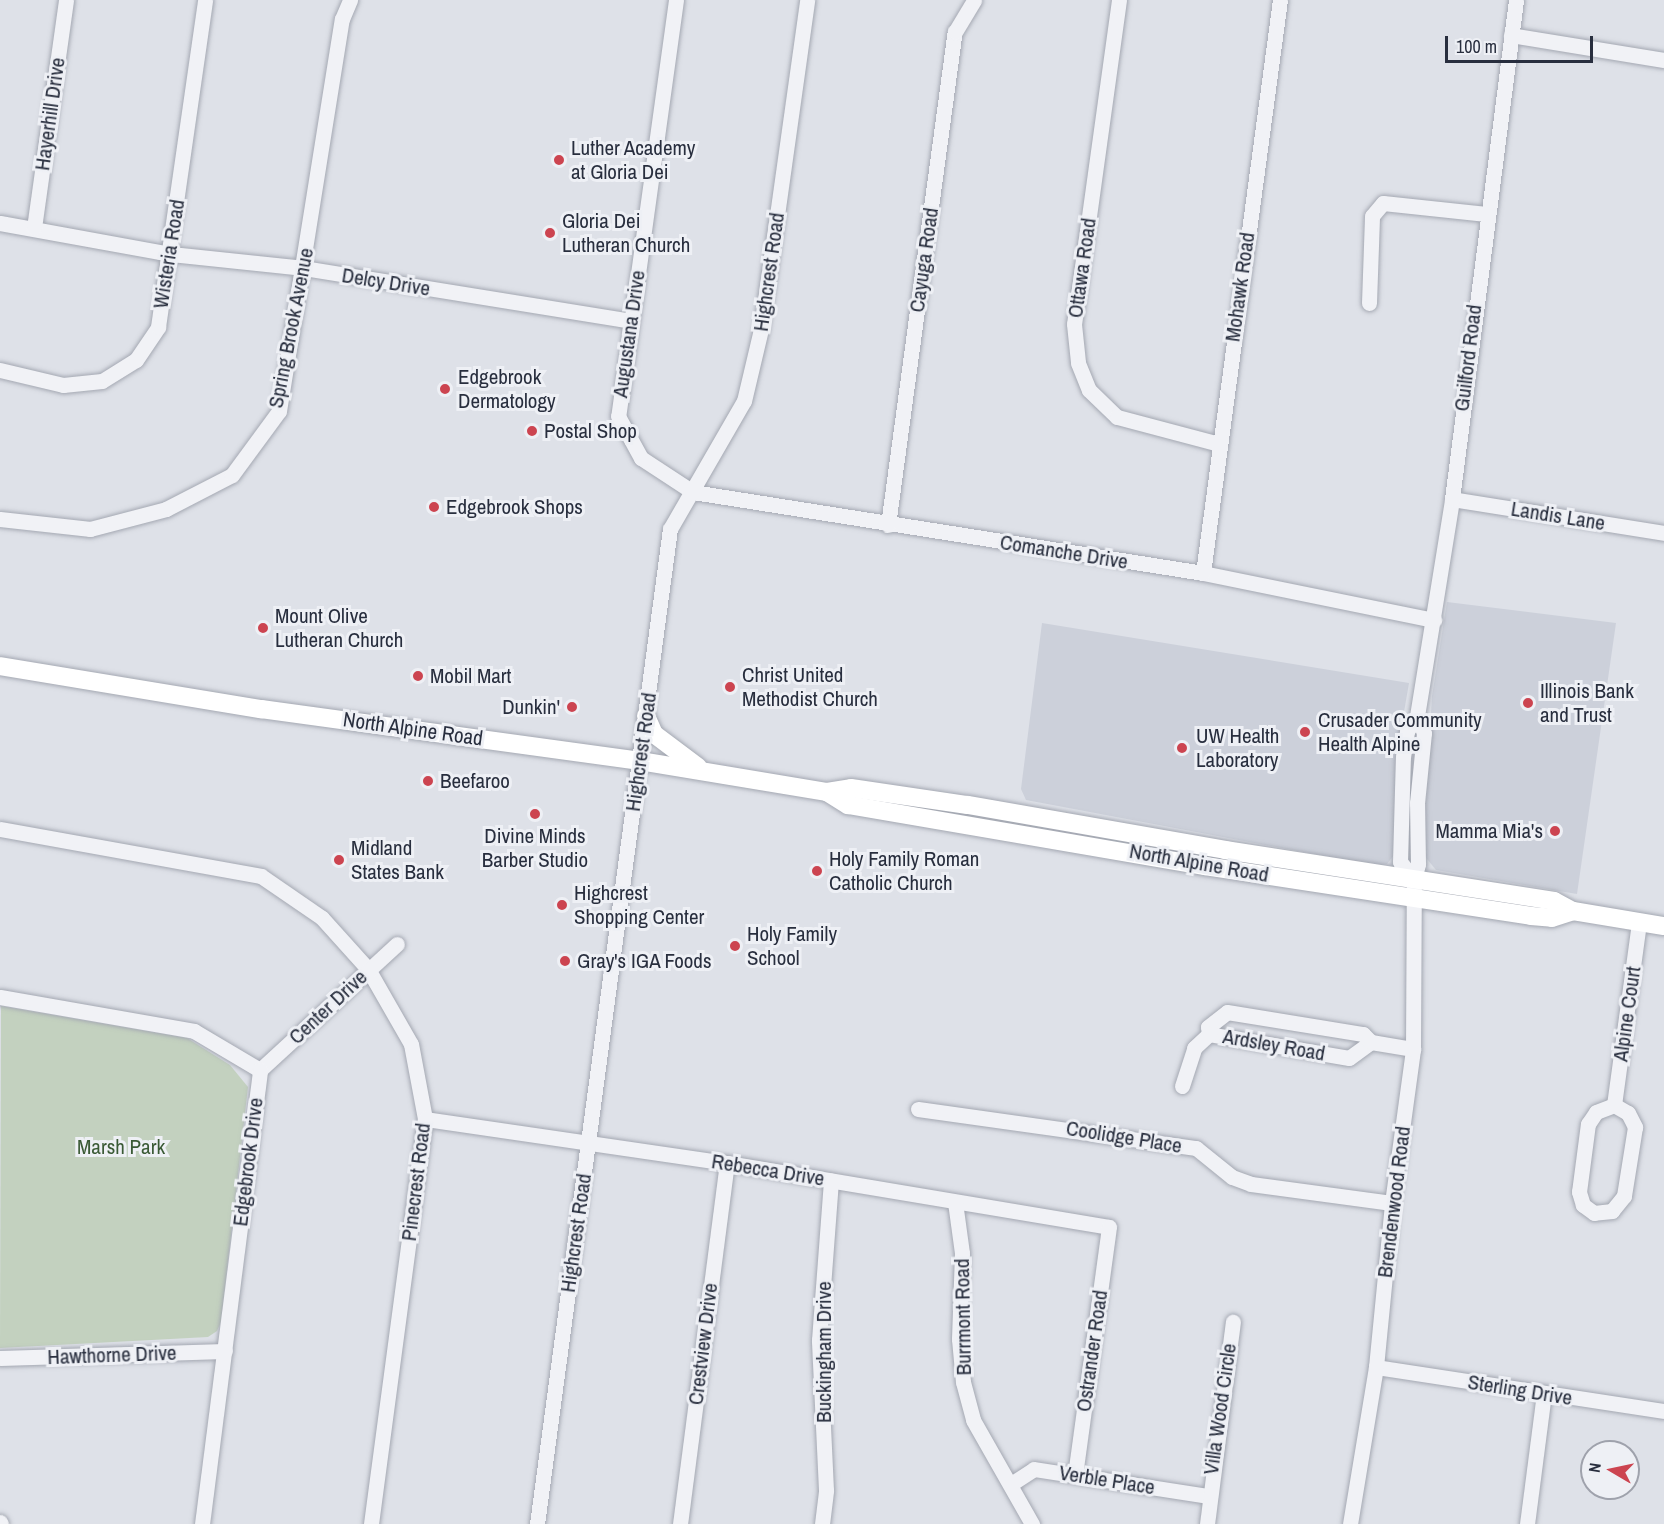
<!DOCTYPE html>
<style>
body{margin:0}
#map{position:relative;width:1664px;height:1524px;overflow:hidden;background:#dee1e8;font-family:"Archivo Narrow",sans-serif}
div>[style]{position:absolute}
.built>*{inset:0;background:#ccd0da}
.green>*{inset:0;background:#c3d1bf}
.roads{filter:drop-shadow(0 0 2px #a4a8b2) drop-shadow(0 0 2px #a4a8b2)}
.minor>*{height:15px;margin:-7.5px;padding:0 7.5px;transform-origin:7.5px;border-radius:7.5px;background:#f1f2f6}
.major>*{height:18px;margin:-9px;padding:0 9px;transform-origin:9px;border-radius:9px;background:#fff}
.dots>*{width:16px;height:16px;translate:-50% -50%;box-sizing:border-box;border:3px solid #eef0f5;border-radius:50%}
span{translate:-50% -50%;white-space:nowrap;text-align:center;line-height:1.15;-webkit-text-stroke:6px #eef0f5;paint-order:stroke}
.street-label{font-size:21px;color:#282e3e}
.poi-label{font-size:21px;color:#282e3e}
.left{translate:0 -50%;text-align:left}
.right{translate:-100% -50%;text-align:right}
.park-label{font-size:21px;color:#3a5a35}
.north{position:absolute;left:1580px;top:1440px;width:60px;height:60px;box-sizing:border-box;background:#eef0f5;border:2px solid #9fa2ac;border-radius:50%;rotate:279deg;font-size:16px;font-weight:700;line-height:24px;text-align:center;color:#282e3e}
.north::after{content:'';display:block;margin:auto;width:21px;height:27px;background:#cc4450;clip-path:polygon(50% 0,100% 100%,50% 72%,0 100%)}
.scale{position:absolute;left:1445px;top:36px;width:148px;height:27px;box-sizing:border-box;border:3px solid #282e3e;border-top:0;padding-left:8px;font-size:18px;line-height:21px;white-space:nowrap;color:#282e3e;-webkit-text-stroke:4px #eef0f5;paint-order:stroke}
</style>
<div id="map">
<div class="built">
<i style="clip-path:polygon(1447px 602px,1616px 623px,1577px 894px,1436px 870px,1423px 854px,1432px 696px)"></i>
<i style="clip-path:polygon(1042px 623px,1409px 683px,1401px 729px,1394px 855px,1387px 864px,1378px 866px,1026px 800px,1021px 789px)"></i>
</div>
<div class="green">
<i style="clip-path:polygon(1px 1006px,187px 1038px,230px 1065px,248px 1087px,221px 1322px,217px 1331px,208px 1337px,0 1348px)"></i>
</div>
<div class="roads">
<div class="minor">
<i style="left:676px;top:0;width:420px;rotate:97.9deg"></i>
<i style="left:618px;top:416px;width:48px;rotate:61.3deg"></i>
<i style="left:641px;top:458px;width:62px;rotate:33.2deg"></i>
<i style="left:693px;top:492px;width:516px;rotate:9.02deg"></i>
<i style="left:1203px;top:573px;width:236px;rotate:11.5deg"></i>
<i style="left:1119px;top:0;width:327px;rotate:97.9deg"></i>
<i style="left:1074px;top:324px;width:39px;rotate:84deg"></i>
<i style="left:1078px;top:363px;width:29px;rotate:68deg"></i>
<i style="left:1089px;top:390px;width:39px;rotate:44deg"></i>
<i style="left:1117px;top:417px;width:106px;rotate:14.8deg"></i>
<i style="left:1511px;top:35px;width:155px;rotate:9.3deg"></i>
<i style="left:0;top:223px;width:174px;rotate:10.3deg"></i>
<i style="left:171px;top:254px;width:134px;rotate:6deg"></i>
<i style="left:304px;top:268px;width:330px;rotate:9.2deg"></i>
<i style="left:34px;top:228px;width:230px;rotate:-82deg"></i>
<i style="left:1369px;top:303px;width:87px;rotate:-88deg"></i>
<i style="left:1372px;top:216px;width:17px;rotate:-50deg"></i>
<i style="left:1383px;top:203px;width:104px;rotate:6.1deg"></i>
<i style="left:0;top:370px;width:65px;rotate:13.4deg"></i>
<i style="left:63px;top:385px;width:39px;rotate:-6deg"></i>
<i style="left:102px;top:381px;width:40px;rotate:-32deg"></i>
<i style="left:136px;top:360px;width:40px;rotate:-56deg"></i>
<i style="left:158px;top:327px;width:330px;rotate:-81.8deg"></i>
<i style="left:1452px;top:499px;width:215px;rotate:9.1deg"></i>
<i style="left:0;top:519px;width:91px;rotate:6.3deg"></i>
<i style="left:90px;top:529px;width:79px;rotate:-14.7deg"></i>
<i style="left:166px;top:509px;width:74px;rotate:-27.3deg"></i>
<i style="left:232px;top:475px;width:79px;rotate:-53.7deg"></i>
<i style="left:279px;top:411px;width:397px;rotate:-80.9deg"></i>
<i style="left:342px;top:19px;width:21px;rotate:-67deg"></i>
<i style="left:888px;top:525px;width:498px;rotate:-82.3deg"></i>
<i style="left:955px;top:32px;width:37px;rotate:-59deg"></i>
<i style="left:1203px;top:573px;width:578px;rotate:-82.35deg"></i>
<i style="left:0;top:829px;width:265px;rotate:10.2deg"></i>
<i style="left:261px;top:876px;width:74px;rotate:34.5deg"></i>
<i style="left:322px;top:918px;width:69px;rotate:48deg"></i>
<i style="left:368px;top:969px;width:86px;rotate:60.2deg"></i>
<i style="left:411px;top:1044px;width:76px;rotate:79.4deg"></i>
<i style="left:425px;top:1119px;width:409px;rotate:97.6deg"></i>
<i style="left:1414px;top:879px;width:22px;rotate:-129deg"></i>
<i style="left:1400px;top:862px;width:105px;rotate:-88.4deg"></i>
<i style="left:1403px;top:757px;width:26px;rotate:-81deg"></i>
<i style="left:1407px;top:731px;width:18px;rotate:-56deg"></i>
<i style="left:1417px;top:716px;width:220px;rotate:-80.8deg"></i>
<i style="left:1452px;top:499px;width:503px;rotate:-82.69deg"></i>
<i style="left:0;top:997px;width:197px;rotate:9.9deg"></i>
<i style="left:194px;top:1031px;width:77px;rotate:30.6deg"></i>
<i style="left:1371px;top:1042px;width:27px;rotate:144deg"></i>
<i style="left:1349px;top:1058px;width:142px;rotate:-170.3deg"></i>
<i style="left:1209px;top:1034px;width:7px;rotate:-98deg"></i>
<i style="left:1208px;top:1027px;width:24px;rotate:-38deg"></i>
<i style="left:1227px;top:1012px;width:138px;rotate:9.2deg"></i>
<i style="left:1363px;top:1034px;width:11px;rotate:45deg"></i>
<i style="left:1371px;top:1042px;width:43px;rotate:9.5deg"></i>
<i style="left:260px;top:1070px;width:186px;rotate:-42.6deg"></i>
<i style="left:1182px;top:1086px;width:40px;rotate:-72deg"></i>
<i style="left:1194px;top:1048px;width:21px;rotate:-43deg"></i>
<i style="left:1614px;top:1105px;width:16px;rotate:30deg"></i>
<i style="left:1628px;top:1113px;width:16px;rotate:63deg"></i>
<i style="left:1635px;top:1127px;width:70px;rotate:99.1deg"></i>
<i style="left:1624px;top:1196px;width:19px;rotate:129deg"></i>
<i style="left:1612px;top:1211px;width:18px;rotate:174deg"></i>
<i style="left:1594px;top:1213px;width:14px;rotate:-144deg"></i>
<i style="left:1583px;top:1205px;width:14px;rotate:-107deg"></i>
<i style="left:1579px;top:1192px;width:69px;rotate:-82.5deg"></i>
<i style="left:1588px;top:1124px;width:14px;rotate:-56deg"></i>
<i style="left:1596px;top:1112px;width:19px;rotate:-21deg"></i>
<i style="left:1614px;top:1105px;width:185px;rotate:-82.2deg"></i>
<i style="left:918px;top:1109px;width:281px;rotate:8deg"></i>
<i style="left:1196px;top:1148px;width:46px;rotate:38.9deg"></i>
<i style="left:1232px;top:1177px;width:20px;rotate:20deg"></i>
<i style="left:1251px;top:1184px;width:142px;rotate:7.7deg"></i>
<i style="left:425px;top:1119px;width:305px;rotate:8.3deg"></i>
<i style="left:727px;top:1163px;width:387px;rotate:9.5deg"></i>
<i style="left:1109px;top:1227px;width:250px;rotate:97.8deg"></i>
<i style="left:955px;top:1202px;width:51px;rotate:82.2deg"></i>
<i style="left:962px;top:1253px;width:86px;rotate:92deg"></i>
<i style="left:959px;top:1339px;width:43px;rotate:84.7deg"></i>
<i style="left:963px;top:1382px;width:39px;rotate:75deg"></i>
<i style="left:973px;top:1420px;width:120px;rotate:60.4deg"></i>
<i style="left:0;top:1358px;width:225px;rotate:-1.8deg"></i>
<i style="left:1376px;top:1367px;width:291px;rotate:8.7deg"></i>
<i style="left:1011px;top:1484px;width:27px;rotate:-33deg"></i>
<i style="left:1034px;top:1469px;width:176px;rotate:8.8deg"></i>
<i style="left:0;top:1522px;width:2px;rotate:63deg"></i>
<i style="left:202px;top:1524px;width:458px;rotate:-82.7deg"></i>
<i style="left:537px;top:1524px;width:1004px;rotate:-82.39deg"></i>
<i style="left:670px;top:529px;width:148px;rotate:-60deg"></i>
<i style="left:744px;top:401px;width:74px;rotate:-76.7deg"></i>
<i style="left:761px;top:329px;width:332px;rotate:-82deg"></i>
<i style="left:680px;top:1524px;width:364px;rotate:-82.6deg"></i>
<i style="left:822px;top:1524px;width:34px;rotate:-83deg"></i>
<i style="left:826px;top:1490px;width:150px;rotate:-92.7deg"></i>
<i style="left:819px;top:1340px;width:160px;rotate:-85.7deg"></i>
<i style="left:1207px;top:1524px;width:204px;rotate:-82.7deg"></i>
<i style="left:1350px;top:1524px;width:159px;rotate:-80.6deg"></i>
<i style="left:1376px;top:1367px;width:165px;rotate:-84.4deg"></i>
<i style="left:1392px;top:1203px;width:155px;rotate:-82.2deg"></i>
<i style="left:1413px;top:1049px;width:170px;rotate:-89.7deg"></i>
<i style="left:1414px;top:879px;width:16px;rotate:-75deg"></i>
<i style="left:1418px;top:864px;width:61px;rotate:-90.9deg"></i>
<i style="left:1417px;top:803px;width:70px;rotate:-84.3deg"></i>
<i style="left:1424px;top:733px;width:18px;rotate:-112deg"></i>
<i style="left:1527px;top:1524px;width:132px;rotate:-82.6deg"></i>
</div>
<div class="major">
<i style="left:0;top:666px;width:265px;rotate:9.4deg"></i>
<i style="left:261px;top:709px;width:383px;rotate:7.8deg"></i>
<i style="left:640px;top:761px;width:190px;rotate:9.4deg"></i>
<i style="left:827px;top:792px;width:24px;rotate:-9deg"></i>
<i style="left:851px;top:788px;width:118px;rotate:8.3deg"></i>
<i style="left:968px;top:805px;width:261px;rotate:9.9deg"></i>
<i style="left:1225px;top:850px;width:333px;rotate:8.8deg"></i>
<i style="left:1554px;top:901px;width:21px;rotate:28deg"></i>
<i style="left:1573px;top:911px;width:92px;rotate:9.4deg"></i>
<i style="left:646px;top:716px;width:20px;rotate:66deg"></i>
<i style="left:654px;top:734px;width:55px;rotate:36.9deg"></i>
<i style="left:827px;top:792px;width:25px;rotate:32deg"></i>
<i style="left:848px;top:805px;width:362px;rotate:9.7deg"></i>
<i style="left:1205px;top:866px;width:330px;rotate:8.7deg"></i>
<i style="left:1531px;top:916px;width:21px;rotate:5deg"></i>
<i style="left:1552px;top:918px;width:22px;rotate:-18deg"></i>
</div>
</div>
<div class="dots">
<i style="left:559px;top:160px;background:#cc4450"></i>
<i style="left:550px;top:233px;background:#cc4450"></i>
<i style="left:445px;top:389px;background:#cc4450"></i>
<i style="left:532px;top:431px;background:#cc4450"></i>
<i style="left:434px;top:507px;background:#cc4450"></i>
<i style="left:263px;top:628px;background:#cc4450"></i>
<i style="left:418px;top:676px;background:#cc4450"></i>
<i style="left:730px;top:687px;background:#cc4450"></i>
<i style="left:1528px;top:703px;background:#cc4450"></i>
<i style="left:572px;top:707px;background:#cc4450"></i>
<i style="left:1305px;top:732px;background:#cc4450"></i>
<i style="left:1182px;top:748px;background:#cc4450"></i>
<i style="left:428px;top:781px;background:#cc4450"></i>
<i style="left:535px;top:814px;background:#cc4450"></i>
<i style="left:1555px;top:831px;background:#cc4450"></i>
<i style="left:339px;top:860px;background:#cc4450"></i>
<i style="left:817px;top:871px;background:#cc4450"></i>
<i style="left:562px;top:905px;background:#cc4450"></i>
<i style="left:735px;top:946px;background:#cc4450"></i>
<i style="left:565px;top:961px;background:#cc4450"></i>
</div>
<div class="street-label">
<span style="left:50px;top:114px;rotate:-82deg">Hayerhill Drive</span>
<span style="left:169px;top:254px;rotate:-81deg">Wisteria Road</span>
<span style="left:924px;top:260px;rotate:-82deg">Cayuga Road</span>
<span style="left:1082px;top:268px;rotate:-82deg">Ottawa Road</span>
<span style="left:769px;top:272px;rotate:-82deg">Highcrest Road</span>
<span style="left:386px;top:282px;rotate:9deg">Delcy Drive</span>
<span style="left:1240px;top:287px;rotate:-82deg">Mohawk Road</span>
<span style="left:291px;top:328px;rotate:-79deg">Spring Brook Avenue</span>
<span style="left:629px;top:334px;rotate:-82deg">Augustana Drive</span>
<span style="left:1468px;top:358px;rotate:-83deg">Guilford Road</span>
<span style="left:1558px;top:516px;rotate:9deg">Landis Lane</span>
<span style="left:1064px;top:552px;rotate:9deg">Comanche Drive</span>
<span style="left:413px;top:729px;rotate:8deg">North Alpine Road</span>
<span style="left:641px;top:752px;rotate:-82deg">Highcrest Road</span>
<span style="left:1199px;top:863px;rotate:10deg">North Alpine Road</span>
<span style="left:328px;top:1007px;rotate:-43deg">Center Drive</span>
<span style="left:1627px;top:1014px;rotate:-82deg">Alpine Court</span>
<span style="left:1274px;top:1045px;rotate:10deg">Ardsley Road</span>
<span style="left:1124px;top:1137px;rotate:9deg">Coolidge Place</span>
<span style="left:248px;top:1162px;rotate:-83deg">Edgebrook Drive</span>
<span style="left:768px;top:1170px;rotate:9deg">Rebecca Drive</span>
<span style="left:416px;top:1182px;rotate:-83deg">Pinecrest Road</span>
<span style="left:1394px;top:1202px;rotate:-83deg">Brendenwood Road</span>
<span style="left:576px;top:1233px;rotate:-82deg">Highcrest Road</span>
<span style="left:963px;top:1317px;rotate:-91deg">Burrmont Road</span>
<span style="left:703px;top:1344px;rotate:-83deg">Crestview Drive</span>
<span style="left:1092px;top:1351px;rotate:-82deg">Ostrander Road</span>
<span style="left:824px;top:1352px;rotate:-90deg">Buckingham Drive</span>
<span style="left:112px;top:1355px;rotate:-2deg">Hawthorne Drive</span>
<span style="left:1520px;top:1390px;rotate:9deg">Sterling Drive</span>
<span style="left:1220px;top:1409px;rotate:-82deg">Villa Wood Circle</span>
<span style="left:1107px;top:1480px;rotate:9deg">Verble Place</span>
</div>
<div class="poi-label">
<span class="left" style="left:571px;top:160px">Luther Academy<br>at Gloria Dei</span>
<span class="left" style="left:562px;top:233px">Gloria Dei<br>Lutheran Church</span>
<span class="left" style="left:458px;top:389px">Edgebrook<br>Dermatology</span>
<span class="left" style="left:544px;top:431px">Postal Shop</span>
<span class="left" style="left:446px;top:507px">Edgebrook Shops</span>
<span class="left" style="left:275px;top:628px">Mount Olive<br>Lutheran Church</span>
<span class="left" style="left:742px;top:687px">Christ United<br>Methodist Church</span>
<span class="left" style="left:430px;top:676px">Mobil Mart</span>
<span class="left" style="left:1540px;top:703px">Illinois Bank<br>and Trust</span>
<span class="right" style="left:560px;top:707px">Dunkin'</span>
<span class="left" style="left:1318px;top:732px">Crusader Community<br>Health Alpine</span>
<span class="left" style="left:1196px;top:748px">UW Health<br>Laboratory</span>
<span class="left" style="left:440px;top:781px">Beefaroo</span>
<span class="right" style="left:1543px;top:831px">Mamma Mia's</span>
<span style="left:535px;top:848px">Divine Minds<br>Barber Studio</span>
<span class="left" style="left:351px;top:860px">Midland<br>States Bank</span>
<span class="left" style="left:829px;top:871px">Holy Family Roman<br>Catholic Church</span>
<span class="left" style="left:574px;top:905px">Highcrest<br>Shopping Center</span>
<span class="left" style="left:747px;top:946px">Holy Family<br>School</span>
<span class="left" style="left:577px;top:961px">Gray's IGA Foods</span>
</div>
<div class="park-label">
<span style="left:121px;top:1147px">Marsh Park</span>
</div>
<div class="north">N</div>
<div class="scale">100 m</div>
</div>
